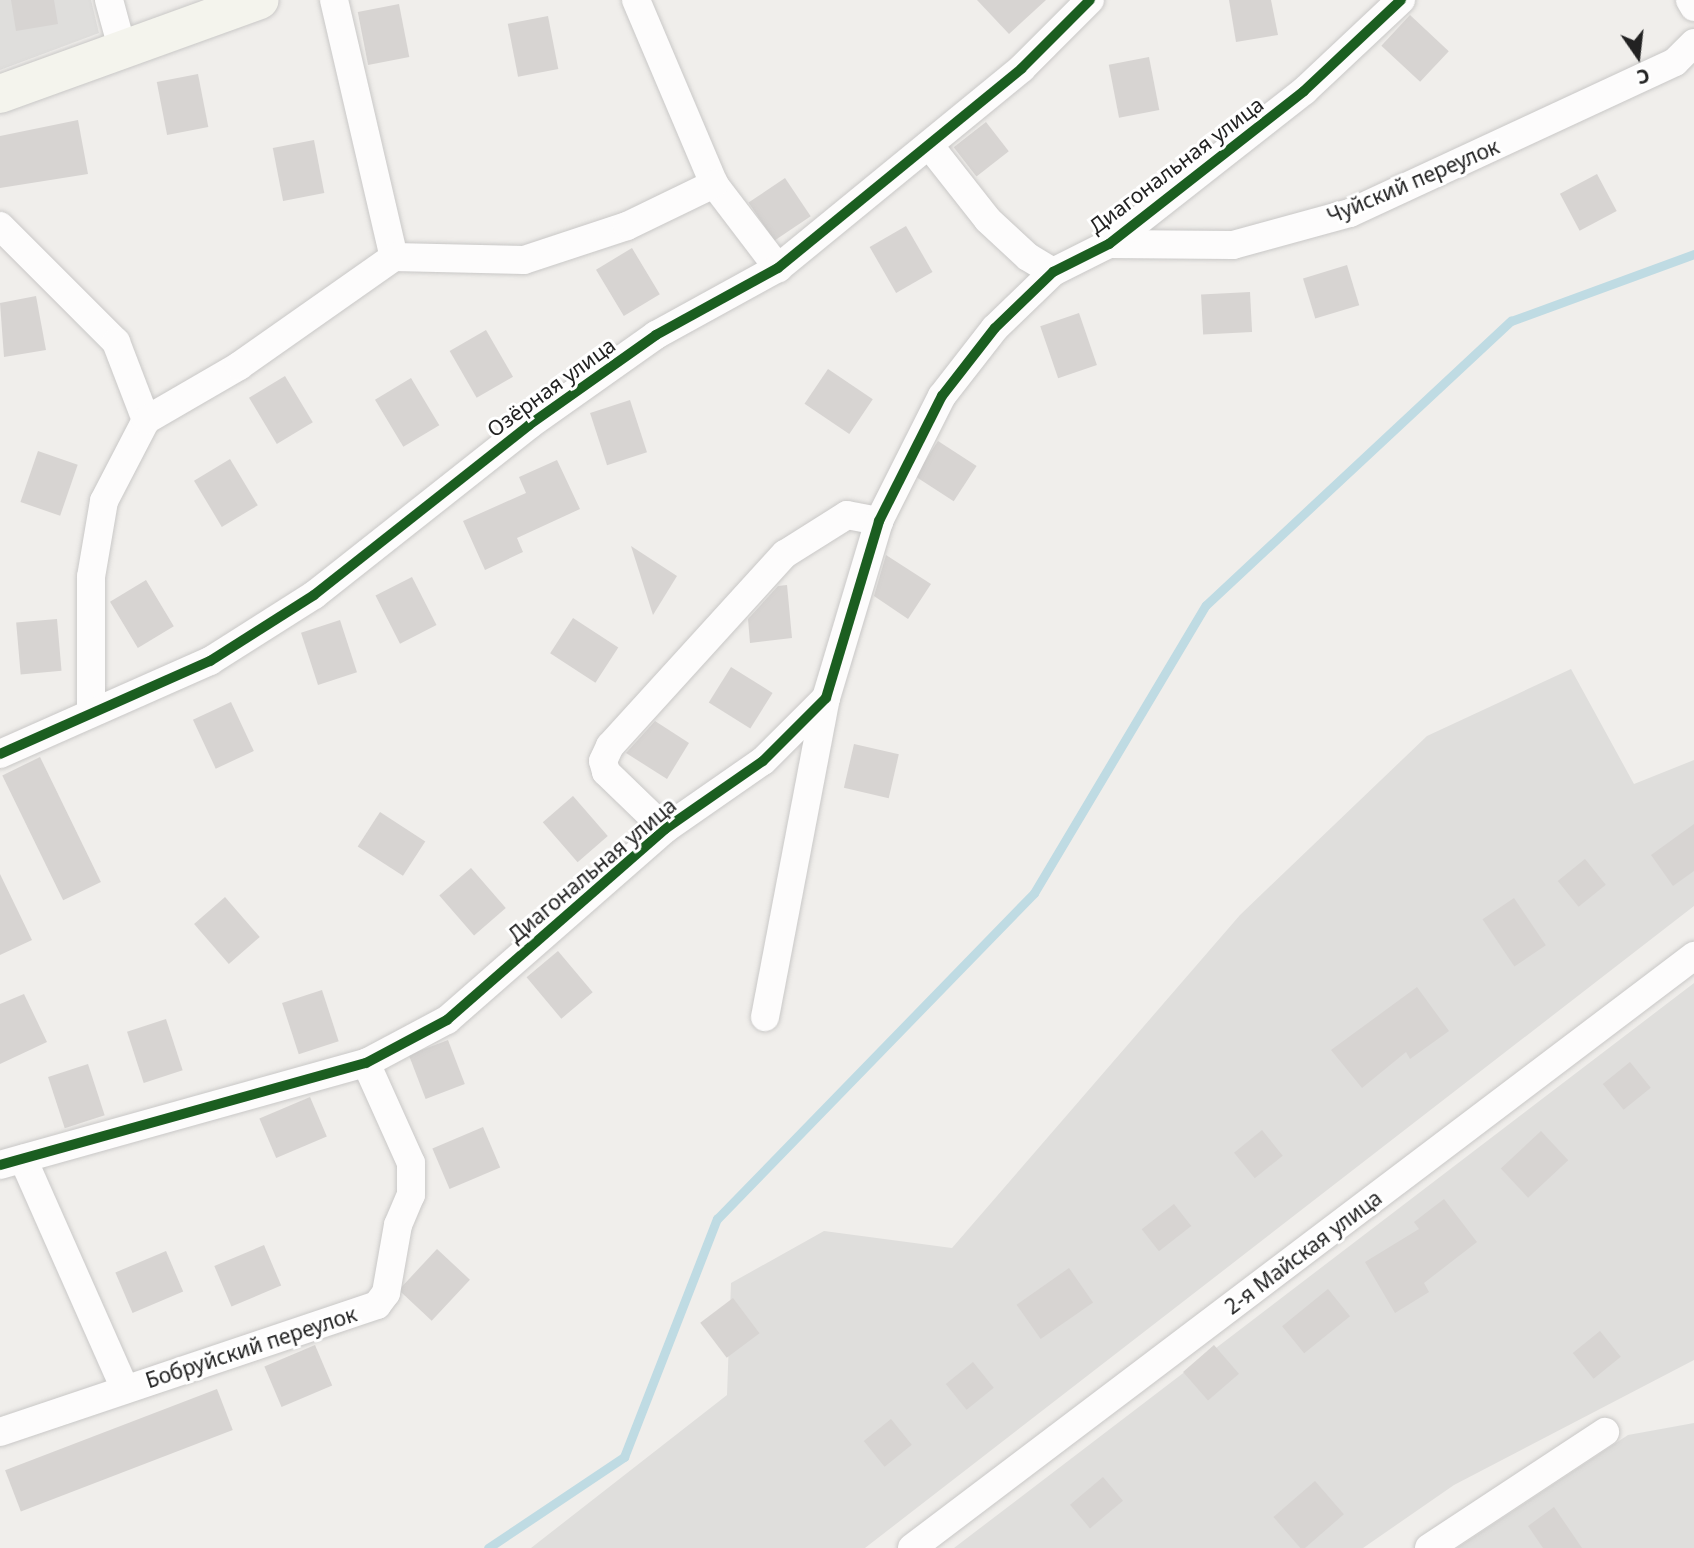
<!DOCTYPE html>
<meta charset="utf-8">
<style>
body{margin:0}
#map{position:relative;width:1694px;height:1548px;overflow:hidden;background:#f0eeeb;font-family:"Noto Sans",sans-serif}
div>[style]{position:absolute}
.residential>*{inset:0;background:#dfdedc}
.stream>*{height:9px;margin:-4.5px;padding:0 4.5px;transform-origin:4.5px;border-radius:4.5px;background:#bfdbe3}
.building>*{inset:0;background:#d7d4d2;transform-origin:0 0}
.roads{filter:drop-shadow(0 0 2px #c9c8c7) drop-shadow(0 0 2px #c9c8c7)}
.street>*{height:28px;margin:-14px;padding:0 14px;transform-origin:14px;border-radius:14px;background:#fdfcfc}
.secondary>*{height:38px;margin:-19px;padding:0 19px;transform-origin:19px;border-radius:19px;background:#f4f4ed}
.cycleway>*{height:10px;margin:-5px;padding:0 5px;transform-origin:5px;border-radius:5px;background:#1b5e20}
span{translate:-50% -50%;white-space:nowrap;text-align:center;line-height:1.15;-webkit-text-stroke:6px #fff;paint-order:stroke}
.street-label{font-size:21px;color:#222}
.north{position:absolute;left:1603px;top:21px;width:70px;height:70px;-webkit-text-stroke:5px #fff;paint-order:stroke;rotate:166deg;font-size:19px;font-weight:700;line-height:28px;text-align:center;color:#222}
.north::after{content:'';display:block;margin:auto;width:24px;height:32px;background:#222;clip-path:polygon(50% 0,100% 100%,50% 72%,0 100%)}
</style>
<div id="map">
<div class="residential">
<i style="clip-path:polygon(0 0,91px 0,99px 33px,0 70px)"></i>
<i style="clip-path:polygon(1571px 669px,1634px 784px,1694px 760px,1694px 906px,865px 1548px,531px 1548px,727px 1395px,731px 1283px,824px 1231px,952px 1248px,1240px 915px,1427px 736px)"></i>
<i style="clip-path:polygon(1694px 983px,1694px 1360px,1454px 1485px,1363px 1548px,954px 1548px)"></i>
<i style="clip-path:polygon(1694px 1423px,1694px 1548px,1457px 1548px,1628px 1435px)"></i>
</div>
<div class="stream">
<i style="left:488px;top:1548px;width:164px;rotate:-33.8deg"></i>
<i style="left:624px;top:1457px;width:256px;rotate:-68.7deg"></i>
<i style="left:717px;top:1219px;width:455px;rotate:-45.8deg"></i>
<i style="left:1034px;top:893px;width:335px;rotate:-59.2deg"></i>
<i style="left:1206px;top:605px;width:417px;rotate:-43deg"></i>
<i style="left:1511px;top:321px;width:195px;rotate:-20.1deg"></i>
</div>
<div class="building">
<i style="clip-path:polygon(11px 0,54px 0,58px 24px,16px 31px)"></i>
<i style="clip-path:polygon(977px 0,1046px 0,1009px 34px)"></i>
<i style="clip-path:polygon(1229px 0,1271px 0,1278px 35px,1236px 42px)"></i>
<i style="left:399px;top:4px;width:54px;height:42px;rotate:79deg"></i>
<i style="left:1410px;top:15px;width:53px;height:42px;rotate:43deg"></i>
<i style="left:548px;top:16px;width:54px;height:41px;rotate:79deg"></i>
<i style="left:1149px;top:57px;width:54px;height:41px;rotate:79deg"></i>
<i style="left:198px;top:74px;width:54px;height:42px;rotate:79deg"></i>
<i style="clip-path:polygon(78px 120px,88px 174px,0 188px,0 136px)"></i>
<i style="left:986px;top:122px;width:37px;height:41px;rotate:52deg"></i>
<i style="left:314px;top:140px;width:54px;height:42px;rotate:79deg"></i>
<i style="left:1597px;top:174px;width:42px;height:42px;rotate:62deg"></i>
<i style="left:785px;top:178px;width:46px;height:44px;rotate:56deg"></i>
<i style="left:906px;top:226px;width:53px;height:42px;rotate:60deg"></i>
<i style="left:632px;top:248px;width:54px;height:42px;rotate:59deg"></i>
<i style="left:1347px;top:265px;width:42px;height:46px;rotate:73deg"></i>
<i style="left:1250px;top:292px;width:40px;height:49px;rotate:87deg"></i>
<i style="clip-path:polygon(36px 296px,46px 350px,4px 357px,0 303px)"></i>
<i style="left:1079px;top:313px;width:55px;height:41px;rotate:71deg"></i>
<i style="left:486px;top:330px;width:54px;height:42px;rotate:60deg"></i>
<i style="left:828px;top:369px;width:54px;height:42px;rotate:34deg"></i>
<i style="left:285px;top:376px;width:54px;height:42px;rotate:59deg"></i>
<i style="left:411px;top:378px;width:55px;height:42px;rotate:59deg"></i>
<i style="left:630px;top:400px;width:55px;height:42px;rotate:72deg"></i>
<i style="left:938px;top:441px;width:46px;height:42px;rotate:33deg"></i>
<i style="left:38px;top:451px;width:42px;height:54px;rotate:19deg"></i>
<i style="left:230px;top:459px;width:54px;height:42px;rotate:59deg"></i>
<i style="clip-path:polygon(557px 460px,580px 509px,517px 538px,523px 552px,485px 570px,463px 521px,526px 493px,519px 477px)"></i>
<i style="clip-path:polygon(631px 546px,677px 576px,653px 615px)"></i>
<i style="clip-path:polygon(886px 555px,931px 584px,908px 619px,874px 596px)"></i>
<i style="left:412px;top:577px;width:54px;height:41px;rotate:63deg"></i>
<i style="left:146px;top:580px;width:54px;height:42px;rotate:59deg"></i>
<i style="clip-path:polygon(787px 585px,792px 638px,750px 643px,748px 619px,778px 586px)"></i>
<i style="left:573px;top:618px;width:54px;height:42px;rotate:33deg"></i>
<i style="left:57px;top:619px;width:52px;height:41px;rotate:85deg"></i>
<i style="left:340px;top:620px;width:55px;height:41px;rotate:72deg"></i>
<i style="left:731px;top:667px;width:49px;height:42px;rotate:32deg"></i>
<i style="left:231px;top:702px;width:54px;height:42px;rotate:65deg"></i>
<i style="clip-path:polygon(655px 721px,689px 743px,667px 779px,626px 753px)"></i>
<i style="left:854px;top:744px;width:46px;height:45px;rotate:13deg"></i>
<i style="left:40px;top:757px;width:139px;height:42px;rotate:64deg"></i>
<i style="left:573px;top:796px;width:53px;height:40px;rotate:49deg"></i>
<i style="left:380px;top:812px;width:54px;height:41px;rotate:33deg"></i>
<i style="clip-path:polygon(1694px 824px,1694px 871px,1673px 886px,1651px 855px)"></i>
<i style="left:1585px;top:859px;width:33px;height:35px;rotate:51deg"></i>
<i style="left:471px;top:868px;width:53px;height:42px;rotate:49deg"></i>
<i style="clip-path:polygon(0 874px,32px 940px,0 955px)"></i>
<i style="left:225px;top:897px;width:53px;height:41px;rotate:49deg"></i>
<i style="left:1514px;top:898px;width:57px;height:38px;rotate:56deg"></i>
<i style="left:558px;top:951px;width:54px;height:41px;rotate:50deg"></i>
<i style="clip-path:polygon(1417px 987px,1449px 1031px,1410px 1059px,1406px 1052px,1362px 1088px,1331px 1050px)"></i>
<i style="left:322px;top:990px;width:54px;height:42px;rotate:72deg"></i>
<i style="clip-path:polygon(24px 994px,47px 1042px,0 1064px,0 1004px)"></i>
<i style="left:166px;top:1019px;width:54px;height:41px;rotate:72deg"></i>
<i style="left:448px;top:1040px;width:47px;height:42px;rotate:69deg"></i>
<i style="left:1630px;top:1062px;width:33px;height:35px;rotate:51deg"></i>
<i style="left:88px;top:1064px;width:54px;height:42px;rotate:72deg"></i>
<i style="left:310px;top:1097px;width:43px;height:55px;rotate:67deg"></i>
<i style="left:483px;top:1127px;width:44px;height:55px;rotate:67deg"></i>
<i style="left:1262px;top:1130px;width:33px;height:36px;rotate:51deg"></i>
<i style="left:1541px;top:1131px;width:40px;height:55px;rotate:47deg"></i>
<i style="clip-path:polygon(1444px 1199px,1477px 1242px,1424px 1283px,1429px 1292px,1395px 1313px,1365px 1262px,1419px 1229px,1414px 1222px)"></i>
<i style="left:1174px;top:1204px;width:28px;height:41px;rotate:52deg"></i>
<i style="left:264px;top:1245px;width:44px;height:54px;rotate:67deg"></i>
<i style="left:437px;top:1249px;width:45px;height:56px;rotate:43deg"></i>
<i style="left:166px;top:1251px;width:44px;height:55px;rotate:67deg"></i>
<i style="left:1069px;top:1268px;width:42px;height:64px;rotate:55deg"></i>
<i style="left:1328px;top:1289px;width:35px;height:59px;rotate:51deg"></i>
<i style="left:733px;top:1298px;width:44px;height:41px;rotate:53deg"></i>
<i style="left:1600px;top:1331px;width:33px;height:35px;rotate:51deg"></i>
<i style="left:315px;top:1345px;width:44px;height:55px;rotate:67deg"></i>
<i style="left:1214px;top:1345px;width:38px;height:41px;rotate:49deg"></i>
<i style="left:973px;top:1362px;width:33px;height:35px;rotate:51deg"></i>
<i style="left:217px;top:1389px;width:44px;height:227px;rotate:69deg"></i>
<i style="left:891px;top:1419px;width:33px;height:35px;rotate:51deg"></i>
<i style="left:1103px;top:1477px;width:31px;height:43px;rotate:50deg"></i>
<i style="left:1315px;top:1481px;width:44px;height:55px;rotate:49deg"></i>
<i style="clip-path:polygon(1554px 1507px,1582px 1548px,1543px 1548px,1528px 1526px)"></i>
</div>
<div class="roads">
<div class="street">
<i style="left:109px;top:0;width:50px;rotate:74.8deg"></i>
<i style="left:334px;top:0;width:264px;rotate:76.9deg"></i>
<i style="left:636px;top:0;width:200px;rotate:67deg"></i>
<i style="left:714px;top:184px;width:106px;rotate:52.7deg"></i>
<i style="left:1690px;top:0;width:8px;rotate:60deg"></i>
<i style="left:929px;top:145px;width:95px;rotate:51.8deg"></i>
<i style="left:988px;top:220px;width:54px;rotate:42.8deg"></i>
<i style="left:1028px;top:257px;width:29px;rotate:31deg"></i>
<i style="left:0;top:226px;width:164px;rotate:45deg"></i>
<i style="left:116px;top:342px;width:84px;rotate:69deg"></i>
<i style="left:1109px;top:244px;width:124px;rotate:0.5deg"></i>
<i style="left:1233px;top:245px;width:121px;rotate:-15.3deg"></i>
<i style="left:1350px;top:213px;width:358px;rotate:-24.9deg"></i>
<i style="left:1675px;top:62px;width:27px;rotate:-45deg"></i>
<i style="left:91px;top:711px;width:134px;rotate:-90deg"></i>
<i style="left:91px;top:577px;width:77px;rotate:-80.3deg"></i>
<i style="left:104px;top:501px;width:91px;rotate:-62.6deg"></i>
<i style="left:146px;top:420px;width:108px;rotate:-30.1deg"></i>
<i style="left:239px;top:366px;width:189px;rotate:-35.1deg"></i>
<i style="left:394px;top:257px;width:130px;rotate:1.3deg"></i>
<i style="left:524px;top:260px;width:108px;rotate:-18.3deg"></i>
<i style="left:627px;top:226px;width:97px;rotate:-25.8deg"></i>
<i style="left:0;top:754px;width:230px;rotate:-23.9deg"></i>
<i style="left:210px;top:661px;width:123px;rotate:-32.4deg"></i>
<i style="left:314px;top:595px;width:274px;rotate:-38.3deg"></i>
<i style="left:529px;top:425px;width:156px;rotate:-35.3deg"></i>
<i style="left:656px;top:335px;width:139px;rotate:-28.8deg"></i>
<i style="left:778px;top:268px;width:315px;rotate:-39.3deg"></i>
<i style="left:1022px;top:68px;width:96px;rotate:-45deg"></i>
<i style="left:665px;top:829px;width:82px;rotate:-136deg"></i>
<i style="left:606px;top:772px;width:11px;rotate:-105deg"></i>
<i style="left:603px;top:761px;width:17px;rotate:-65deg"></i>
<i style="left:610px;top:746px;width:260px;rotate:-47.7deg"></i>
<i style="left:785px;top:554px;width:73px;rotate:-32.2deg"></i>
<i style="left:847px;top:515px;width:33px;rotate:11deg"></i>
<i style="left:765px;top:1017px;width:325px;rotate:-79.2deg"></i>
<i style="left:23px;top:1159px;width:252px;rotate:66.1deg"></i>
<i style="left:0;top:1165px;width:380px;rotate:-15.6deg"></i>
<i style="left:366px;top:1063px;width:92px;rotate:-28deg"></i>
<i style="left:447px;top:1020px;width:290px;rotate:-41.2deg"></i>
<i style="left:665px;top:829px;width:119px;rotate:-34.8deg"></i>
<i style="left:763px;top:761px;width:89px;rotate:-45deg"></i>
<i style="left:826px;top:698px;width:185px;rotate:-73.3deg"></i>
<i style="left:879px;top:521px;width:140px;rotate:-63.3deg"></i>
<i style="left:942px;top:396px;width:86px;rotate:-52.1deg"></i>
<i style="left:995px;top:328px;width:81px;rotate:-44deg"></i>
<i style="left:1053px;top:272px;width:63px;rotate:-26.6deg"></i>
<i style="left:1109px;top:244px;width:248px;rotate:-38.1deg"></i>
<i style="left:1304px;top:91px;width:133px;rotate:-43.2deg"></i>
<i style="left:0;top:1432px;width:398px;rotate:-18.6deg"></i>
<i style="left:377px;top:1305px;width:15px;rotate:-53deg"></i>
<i style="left:386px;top:1293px;width:69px;rotate:-80deg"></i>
<i style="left:398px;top:1225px;width:33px;rotate:-67deg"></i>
<i style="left:411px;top:1195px;width:32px;rotate:-90deg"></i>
<i style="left:411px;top:1163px;width:110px;rotate:-114.2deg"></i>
<i style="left:912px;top:1548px;width:981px;rotate:-37.13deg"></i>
<i style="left:1429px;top:1548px;width:211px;rotate:-33.4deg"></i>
</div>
<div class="secondary">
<i style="left:0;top:94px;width:276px;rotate:-19.9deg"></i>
</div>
</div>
<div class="cycleway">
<i style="left:0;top:754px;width:230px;rotate:-23.9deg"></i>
<i style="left:210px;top:661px;width:123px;rotate:-32.4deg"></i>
<i style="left:314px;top:595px;width:274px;rotate:-38.3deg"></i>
<i style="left:529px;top:425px;width:156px;rotate:-35.3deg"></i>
<i style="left:656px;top:335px;width:139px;rotate:-28.8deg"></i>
<i style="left:778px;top:268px;width:315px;rotate:-39.3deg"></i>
<i style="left:1022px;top:68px;width:96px;rotate:-45deg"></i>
<i style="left:0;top:1165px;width:380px;rotate:-15.6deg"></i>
<i style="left:366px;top:1063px;width:92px;rotate:-28deg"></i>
<i style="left:447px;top:1020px;width:290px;rotate:-41.2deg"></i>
<i style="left:665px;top:829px;width:119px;rotate:-34.8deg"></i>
<i style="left:763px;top:761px;width:89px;rotate:-45deg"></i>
<i style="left:826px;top:698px;width:185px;rotate:-73.3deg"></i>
<i style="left:879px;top:521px;width:140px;rotate:-63.3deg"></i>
<i style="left:942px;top:396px;width:86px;rotate:-52.1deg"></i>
<i style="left:995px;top:328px;width:81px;rotate:-44deg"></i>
<i style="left:1053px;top:272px;width:63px;rotate:-26.6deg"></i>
<i style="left:1109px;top:244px;width:248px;rotate:-38.1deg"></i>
<i style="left:1304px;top:91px;width:133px;rotate:-43.2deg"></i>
</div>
<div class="street-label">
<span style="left:1176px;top:165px;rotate:-37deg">Диагональная улица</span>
<span style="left:1413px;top:181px;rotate:-23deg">Чуйский переулок</span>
<span style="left:551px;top:387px;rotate:-36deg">Озёрная улица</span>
<span style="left:592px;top:870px;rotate:-40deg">Диагональная улица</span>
<span style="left:1303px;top:1252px;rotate:-37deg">2-я Майская улица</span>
<span style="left:251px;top:1347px;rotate:-18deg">Бобруйский переулок</span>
</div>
<div class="north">С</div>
</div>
